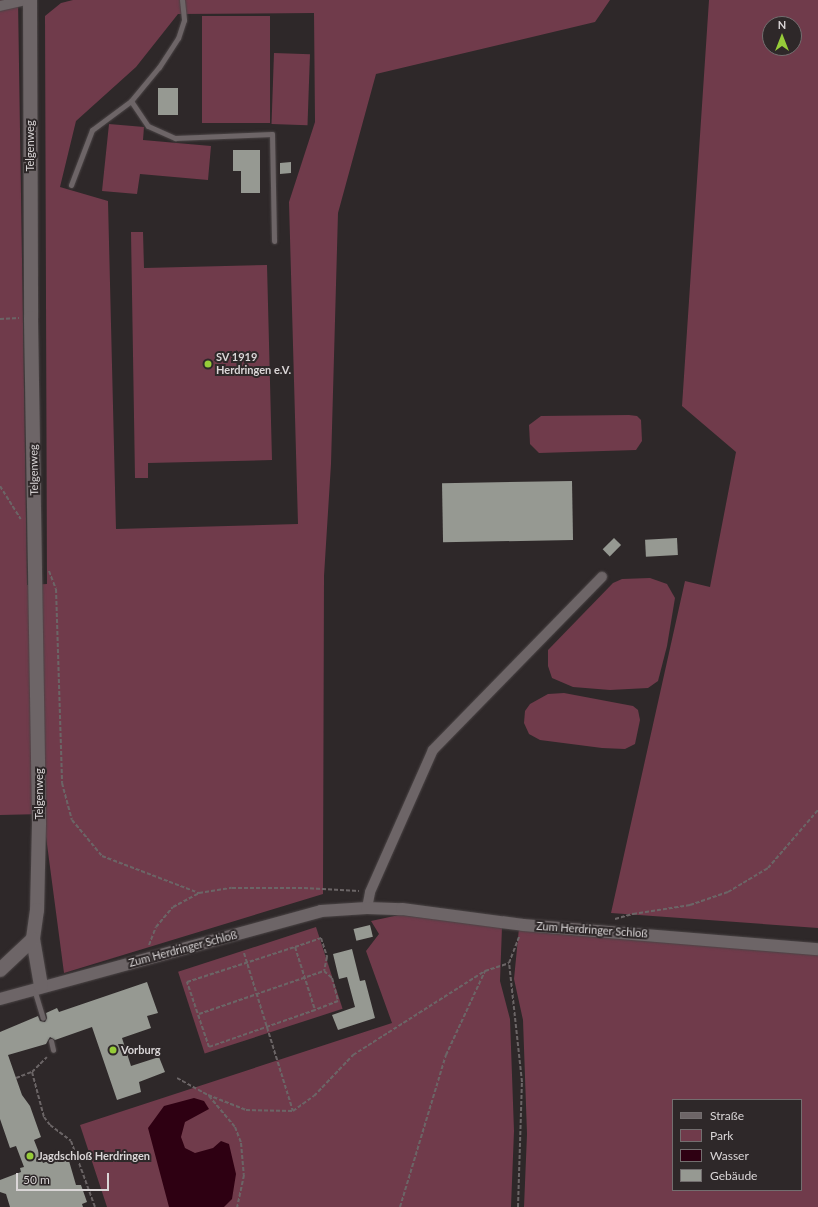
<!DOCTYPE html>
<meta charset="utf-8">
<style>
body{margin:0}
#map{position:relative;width:818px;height:1207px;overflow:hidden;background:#2e2829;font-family:Lato,sans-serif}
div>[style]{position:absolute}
.green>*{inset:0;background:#703b4b;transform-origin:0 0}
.water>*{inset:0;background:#2e0012}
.building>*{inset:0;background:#969992;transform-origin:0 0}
.path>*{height:2px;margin-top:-1px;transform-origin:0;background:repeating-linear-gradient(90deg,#6b6566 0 4px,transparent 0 6px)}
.roads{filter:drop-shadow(0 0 1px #4a4445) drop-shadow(0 0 1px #4a4445)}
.service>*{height:5px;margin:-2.5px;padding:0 2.5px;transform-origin:2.5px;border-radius:2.5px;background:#6d6567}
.minor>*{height:10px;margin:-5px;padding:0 5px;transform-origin:5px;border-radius:5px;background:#6d6567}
.tertiary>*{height:12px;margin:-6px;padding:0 6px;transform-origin:6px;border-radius:6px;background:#6d6567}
.secondary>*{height:14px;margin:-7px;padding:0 7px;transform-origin:7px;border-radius:7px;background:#6d6567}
.dots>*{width:11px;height:11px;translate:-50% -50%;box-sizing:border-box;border:2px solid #2e2829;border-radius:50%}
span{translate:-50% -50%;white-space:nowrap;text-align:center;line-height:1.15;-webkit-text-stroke:4px #2e2829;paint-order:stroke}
.street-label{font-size:11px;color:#dad6d7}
.poi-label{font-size:11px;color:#dad6d7;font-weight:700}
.left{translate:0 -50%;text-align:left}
.legend{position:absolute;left:672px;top:1099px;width:130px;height:92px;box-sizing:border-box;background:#2e2829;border:1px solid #736e6f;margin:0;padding:5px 7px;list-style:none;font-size:12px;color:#dad6d7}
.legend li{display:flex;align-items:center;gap:8px;height:20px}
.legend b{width:20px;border:1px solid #736e6f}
.north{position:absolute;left:762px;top:16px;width:40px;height:40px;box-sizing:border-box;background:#2e2829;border:1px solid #736e6f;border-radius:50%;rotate:0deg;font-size:11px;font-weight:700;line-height:16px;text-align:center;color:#dad6d7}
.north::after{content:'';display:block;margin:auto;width:14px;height:18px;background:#96cc39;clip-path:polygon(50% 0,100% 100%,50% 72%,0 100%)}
.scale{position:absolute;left:16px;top:1173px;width:93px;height:18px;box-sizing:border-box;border:2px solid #dad6d7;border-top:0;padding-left:5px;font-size:12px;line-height:14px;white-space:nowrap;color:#dad6d7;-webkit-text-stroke:3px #2e2829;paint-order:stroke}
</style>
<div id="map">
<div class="green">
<i style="clip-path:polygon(evenodd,0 0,18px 0,27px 585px,47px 584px,45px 16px,61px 3px,73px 0,610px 0,595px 22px,376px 74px,338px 213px,331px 464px,324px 576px,323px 894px,64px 973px,43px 814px,0 815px,0 0,314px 13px,315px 122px,289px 202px,298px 524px,116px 529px,108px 201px,60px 187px,76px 121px,136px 67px,178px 14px,314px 13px)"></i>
<i style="clip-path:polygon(evenodd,709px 0,818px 0,818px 928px,611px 913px,685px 581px,710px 587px,736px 452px,682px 406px,709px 0,770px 24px,794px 24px,794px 48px,770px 48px,770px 24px)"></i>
<i style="left:202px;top:16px;width:68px;height:107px"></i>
<i style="left:274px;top:53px;width:36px;height:71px;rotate:2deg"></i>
<i style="clip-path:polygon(109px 124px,144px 127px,143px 140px,211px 146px,208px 180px,140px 174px,137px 194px,102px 191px)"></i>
<i style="clip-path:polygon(131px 232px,143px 232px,144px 268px,267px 265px,272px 460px,148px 463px,148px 478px,135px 478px)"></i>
<i style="clip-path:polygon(629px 415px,637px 416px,641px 420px,642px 441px,636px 450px,539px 453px,530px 444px,529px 425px,541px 416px)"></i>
<i style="clip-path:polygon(650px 578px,667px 584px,675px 598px,667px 646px,658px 681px,648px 688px,610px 690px,573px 687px,552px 678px,548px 666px,548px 650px,613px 583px,622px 579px)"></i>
<i style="clip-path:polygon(564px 693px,633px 706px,638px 710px,640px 720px,635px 744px,625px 749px,602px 748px,540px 740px,529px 734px,524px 723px,525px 711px,530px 704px,548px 694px)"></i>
<i style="clip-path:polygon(399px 915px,502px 927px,500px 981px,510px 1019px,514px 1131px,511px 1207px,107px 1207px,80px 1125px,392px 1023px,366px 951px,379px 934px,371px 921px)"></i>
<i style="left:316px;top:927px;width:86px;height:145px;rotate:72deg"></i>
<i style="clip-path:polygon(evenodd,519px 928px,818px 952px,818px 1207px,524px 1207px,527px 1134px,523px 1020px,514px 979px,519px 928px,673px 1100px,801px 1100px,801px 1190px,673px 1190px,673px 1100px)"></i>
</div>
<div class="water">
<i style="clip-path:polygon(194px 1098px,204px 1101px,209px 1109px,185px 1122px,181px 1137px,185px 1148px,195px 1153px,213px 1148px,221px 1141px,229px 1144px,236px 1174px,232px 1199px,224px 1207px,169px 1207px,148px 1128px,164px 1106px)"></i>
</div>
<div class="building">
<i style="left:158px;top:88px;width:20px;height:27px"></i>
<i style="clip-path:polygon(233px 150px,260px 150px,260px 193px,241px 193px,241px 171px,233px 171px)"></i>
<i style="clip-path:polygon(291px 162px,291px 173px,280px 174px,280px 163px)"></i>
<i style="left:572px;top:481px;width:59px;height:130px;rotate:89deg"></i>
<i style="left:614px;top:538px;width:10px;height:16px;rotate:45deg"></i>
<i style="left:677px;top:538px;width:17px;height:32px;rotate:87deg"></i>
<i style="left:370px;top:925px;width:12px;height:17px;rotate:76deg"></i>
<i style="clip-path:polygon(352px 949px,360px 981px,365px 980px,375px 1018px,338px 1030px,332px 1015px,355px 1007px,347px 977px,339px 979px,333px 954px)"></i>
<i style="clip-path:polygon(147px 982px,158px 1013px,147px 1016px,151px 1028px,122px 1038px,131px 1066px,159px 1057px,165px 1072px,139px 1082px,141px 1092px,117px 1100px,92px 1027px,55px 1040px,50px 1037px,46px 1044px,8px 1055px,22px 1095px,30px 1106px,41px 1137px,34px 1140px,43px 1163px,67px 1154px,76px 1185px,81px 1185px,87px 1202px,82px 1204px,83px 1207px,10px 1207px,6px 1194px,0 1192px,0 1180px,21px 1172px,20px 1168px,24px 1167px,16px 1146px,10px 1148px,0 1119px,0 1032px,38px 1016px,40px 1021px,45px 1022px,47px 1018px,46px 1013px,57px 1008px,59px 1012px)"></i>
</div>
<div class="path">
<i style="left:0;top:319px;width:19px;rotate:-3deg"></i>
<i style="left:0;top:486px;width:39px;rotate:58deg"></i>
<i style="left:49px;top:571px;width:19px;rotate:69deg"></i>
<i style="left:56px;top:589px;width:194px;rotate:88.2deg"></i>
<i style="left:62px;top:783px;width:38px;rotate:75deg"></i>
<i style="left:72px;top:820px;width:47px;rotate:50.2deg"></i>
<i style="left:102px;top:856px;width:104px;rotate:20.9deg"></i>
<i style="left:615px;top:919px;width:19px;rotate:-16deg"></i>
<i style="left:633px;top:914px;width:58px;rotate:-9deg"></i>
<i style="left:690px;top:905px;width:40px;rotate:-18.9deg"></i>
<i style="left:728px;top:892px;width:47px;rotate:-31deg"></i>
<i style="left:768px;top:868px;width:77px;rotate:-49.2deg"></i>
<i style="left:149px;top:945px;width:19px;rotate:-69deg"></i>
<i style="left:156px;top:927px;width:26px;rotate:-50deg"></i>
<i style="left:173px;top:907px;width:30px;rotate:-28deg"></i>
<i style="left:199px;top:893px;width:33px;rotate:-9deg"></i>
<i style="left:232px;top:888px;width:72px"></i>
<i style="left:304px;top:888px;width:55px;rotate:3.1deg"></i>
<i style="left:295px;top:947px;width:66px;rotate:72.4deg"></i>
<i style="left:315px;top:1010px;width:112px;rotate:160.8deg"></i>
<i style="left:209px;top:1047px;width:69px;rotate:-108.7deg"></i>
<i style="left:187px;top:982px;width:114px;rotate:-18deg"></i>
<i style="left:295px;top:947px;width:28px;rotate:-19deg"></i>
<i style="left:321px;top:938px;width:20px;rotate:72deg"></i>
<i style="left:327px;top:957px;width:14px;rotate:102deg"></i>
<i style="left:324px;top:971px;width:11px;rotate:41deg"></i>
<i style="left:332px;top:978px;width:24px;rotate:75deg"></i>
<i style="left:338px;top:1001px;width:25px;rotate:159deg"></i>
<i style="left:244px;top:953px;width:165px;rotate:72.8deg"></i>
<i style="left:199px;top:1014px;width:132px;rotate:-19deg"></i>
<i style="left:32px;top:1072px;width:47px;rotate:75.1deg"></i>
<i style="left:44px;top:1117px;width:10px;rotate:53deg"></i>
<i style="left:50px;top:1125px;width:26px;rotate:37deg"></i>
<i style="left:71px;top:1141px;width:70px;rotate:70deg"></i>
<i style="left:16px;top:1078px;width:17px;rotate:-21deg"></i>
<i style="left:32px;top:1072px;width:21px;rotate:-45deg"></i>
<i style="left:177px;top:1078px;width:35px;rotate:29deg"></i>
<i style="left:208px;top:1095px;width:41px;rotate:21.5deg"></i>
<i style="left:246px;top:1110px;width:47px;rotate:1.2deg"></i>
<i style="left:293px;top:1111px;width:26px;rotate:-36deg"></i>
<i style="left:314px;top:1096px;width:57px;rotate:-46.4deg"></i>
<i style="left:353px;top:1055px;width:156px;rotate:-32.5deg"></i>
<i style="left:209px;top:1096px;width:40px;rotate:50deg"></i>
<i style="left:235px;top:1127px;width:17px;rotate:69deg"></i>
<i style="left:241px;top:1143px;width:32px;rotate:85deg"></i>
<i style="left:244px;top:1175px;width:33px;rotate:102deg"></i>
<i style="left:400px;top:1207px;width:159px;rotate:-73.2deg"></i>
<i style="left:446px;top:1055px;width:93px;rotate:-65.1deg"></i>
<i style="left:485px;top:971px;width:25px;rotate:-18deg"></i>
<i style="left:518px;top:1207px;width:125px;rotate:-88.2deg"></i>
<i style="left:522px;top:1082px;width:120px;rotate:-96.2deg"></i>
<i style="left:509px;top:963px;width:28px;rotate:-69deg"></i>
</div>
<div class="roads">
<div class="service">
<i style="left:182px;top:0;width:20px;rotate:84deg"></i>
<i style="left:184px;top:20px;width:19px;rotate:108deg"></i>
<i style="left:178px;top:38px;width:35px;rotate:123deg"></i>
<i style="left:159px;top:67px;width:44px;rotate:129.5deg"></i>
<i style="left:131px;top:101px;width:30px;rotate:56deg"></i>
<i style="left:148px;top:126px;width:30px;rotate:24deg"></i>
<i style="left:175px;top:138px;width:97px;rotate:-2.4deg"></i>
<i style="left:272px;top:134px;width:107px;rotate:88.9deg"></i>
<i style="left:71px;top:185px;width:59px;rotate:-69.1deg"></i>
<i style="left:92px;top:130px;width:49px;rotate:-36.6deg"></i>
<i style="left:34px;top:989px;width:30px;rotate:73deg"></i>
<i style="left:51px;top:1041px;width:9px;rotate:77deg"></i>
</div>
<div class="minor">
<i style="left:0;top:6px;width:27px;rotate:-13deg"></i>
<i style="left:367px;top:908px;width:16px;rotate:-79deg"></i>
<i style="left:370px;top:892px;width:155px;rotate:-66.1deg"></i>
<i style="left:433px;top:750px;width:242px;rotate:-45.7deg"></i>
</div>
<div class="tertiary">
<i style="left:0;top:999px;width:333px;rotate:-15.3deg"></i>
<i style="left:321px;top:911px;width:46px;rotate:-3.7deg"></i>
<i style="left:367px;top:908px;width:35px;rotate:2deg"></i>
<i style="left:402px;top:909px;width:122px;rotate:7.5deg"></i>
<i style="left:523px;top:925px;width:296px;rotate:4.7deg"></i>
</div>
<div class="secondary">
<i style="left:30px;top:0;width:318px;rotate:89.8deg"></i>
<i style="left:31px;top:318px;width:506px;rotate:89.09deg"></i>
<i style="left:39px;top:824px;width:86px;rotate:91.3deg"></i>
<i style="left:37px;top:910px;width:29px;rotate:98deg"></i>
<i style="left:33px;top:939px;width:48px;rotate:80.3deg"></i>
<i style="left:0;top:970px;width:45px;rotate:-43.2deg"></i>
</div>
</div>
<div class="dots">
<i style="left:208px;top:364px;background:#96cc39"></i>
<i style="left:113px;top:1050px;background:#96cc39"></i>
<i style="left:30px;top:1156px;background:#96cc39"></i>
</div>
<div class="street-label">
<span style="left:30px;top:146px;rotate:-90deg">Telgenweg</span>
<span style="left:34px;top:470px;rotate:-91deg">Telgenweg</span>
<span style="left:39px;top:794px;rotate:-90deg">Telgenweg</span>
<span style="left:592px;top:930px;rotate:4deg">Zum Herdringer Schloß</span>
<span style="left:183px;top:949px;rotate:-15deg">Zum Herdringer Schloß</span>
</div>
<div class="poi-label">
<span class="left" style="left:216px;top:364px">SV 1919<br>Herdringen e.V.</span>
<span class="left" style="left:121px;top:1050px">Vorburg</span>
<span class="left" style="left:38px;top:1156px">Jagdschloß Herdringen</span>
</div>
<ul class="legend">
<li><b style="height:5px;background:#6d6567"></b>Straße</li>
<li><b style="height:11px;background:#703b4b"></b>Park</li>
<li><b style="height:11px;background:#2e0012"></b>Wasser</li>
<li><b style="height:11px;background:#969992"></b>Gebäude</li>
</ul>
<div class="north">N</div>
<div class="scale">50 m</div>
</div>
